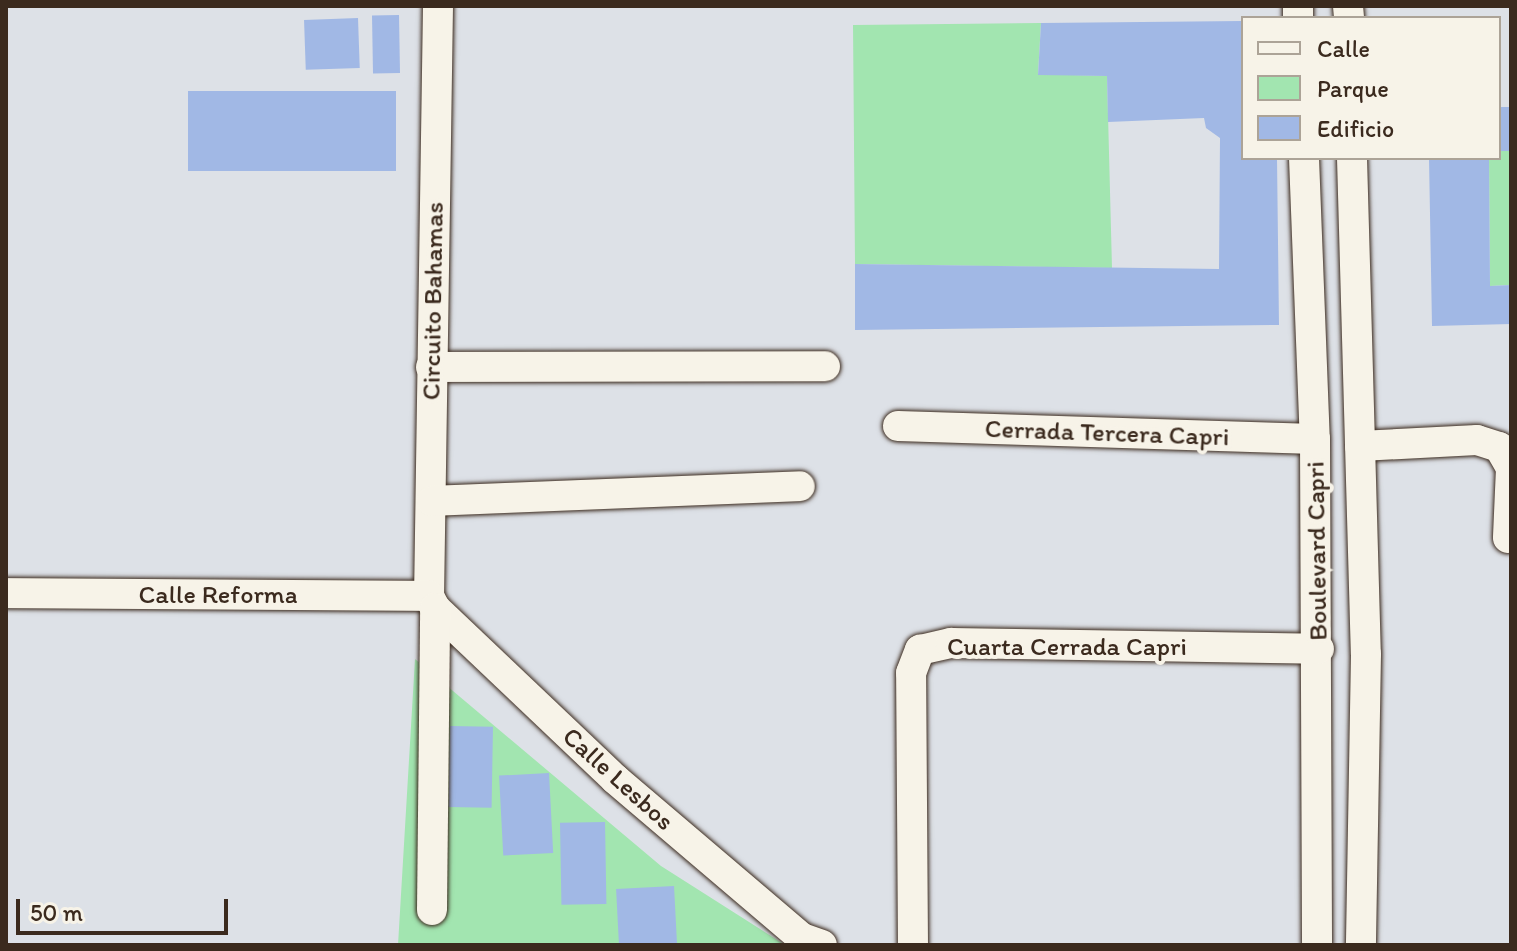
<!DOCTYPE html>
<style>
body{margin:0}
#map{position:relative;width:1517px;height:951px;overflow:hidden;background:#dde1e7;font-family:Itim,sans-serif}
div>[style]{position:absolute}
.green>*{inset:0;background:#a2e5b0}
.building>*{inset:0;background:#a1b8e5;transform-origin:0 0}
.roads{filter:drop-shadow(0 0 2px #3b2a1e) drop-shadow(0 0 2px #3b2a1e)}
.minor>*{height:30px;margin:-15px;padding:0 15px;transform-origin:15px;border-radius:15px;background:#f7f3e8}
span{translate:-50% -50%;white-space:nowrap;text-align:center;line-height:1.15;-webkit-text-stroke:8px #f7f3e8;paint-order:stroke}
.street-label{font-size:26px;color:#3b2a1e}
.frame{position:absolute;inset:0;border:8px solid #3b2a1e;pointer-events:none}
.legend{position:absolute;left:1241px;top:16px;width:260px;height:144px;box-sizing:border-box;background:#f7f3e8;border:2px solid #aca397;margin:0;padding:10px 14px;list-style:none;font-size:24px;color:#3b2a1e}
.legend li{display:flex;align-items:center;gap:16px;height:40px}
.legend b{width:40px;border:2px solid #aca397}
.scale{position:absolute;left:16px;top:899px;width:212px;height:36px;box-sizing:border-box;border:4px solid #3b2a1e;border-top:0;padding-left:10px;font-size:24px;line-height:28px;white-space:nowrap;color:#3b2a1e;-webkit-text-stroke:6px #f7f3e8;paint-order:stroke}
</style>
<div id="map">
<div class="green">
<i style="clip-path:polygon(1041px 23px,1038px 74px,1107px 76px,1112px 268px,855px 264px,853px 25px)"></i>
<i style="clip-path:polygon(1499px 151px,1511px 151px,1511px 285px,1490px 286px,1489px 158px,1499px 158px)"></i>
<i style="clip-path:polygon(415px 659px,661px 866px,785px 945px,398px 945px)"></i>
</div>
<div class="building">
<i style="left:399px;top:15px;width:58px;height:27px;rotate:89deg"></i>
<i style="left:358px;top:18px;width:50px;height:54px;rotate:88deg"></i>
<i style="clip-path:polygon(1243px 21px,1243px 158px,1277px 158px,1279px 325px,855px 330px,855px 264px,1219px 269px,1220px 138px,1206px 128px,1204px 118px,1108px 122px,1107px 76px,1038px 75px,1041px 23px)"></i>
<i style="left:396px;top:91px;width:80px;height:208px;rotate:90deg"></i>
<i style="left:1499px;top:107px;width:12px;height:44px"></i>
<i style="clip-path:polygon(1429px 158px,1489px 158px,1490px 286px,1511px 285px,1511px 324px,1432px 326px)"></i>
<i style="left:450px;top:726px;width:43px;height:81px;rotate:1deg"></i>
<i style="left:549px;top:773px;width:80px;height:50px;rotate:87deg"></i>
<i style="left:605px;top:822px;width:82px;height:45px;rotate:89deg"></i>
<i style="left:674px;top:886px;width:59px;height:58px;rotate:87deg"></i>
</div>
<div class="roads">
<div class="minor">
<i style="left:438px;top:6px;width:590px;rotate:90.87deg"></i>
<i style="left:429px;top:596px;width:13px;rotate:63deg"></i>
<i style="left:435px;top:608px;width:248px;rotate:43.5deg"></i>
<i style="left:615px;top:779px;width:245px;rotate:40.4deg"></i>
<i style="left:802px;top:938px;width:21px;rotate:19deg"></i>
<i style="left:1298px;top:6px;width:12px;rotate:90deg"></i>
<i style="left:1348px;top:6px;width:12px;rotate:85deg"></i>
<i style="left:1304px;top:158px;width:281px;rotate:87.8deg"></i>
<i style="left:1315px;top:439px;width:506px;rotate:89.77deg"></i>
<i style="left:1352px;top:158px;width:496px;rotate:88.4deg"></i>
<i style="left:1366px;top:654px;width:291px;rotate:91deg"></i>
<i style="left:431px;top:367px;width:394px;rotate:-0.1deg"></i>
<i style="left:898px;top:426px;width:417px;rotate:1.8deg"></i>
<i style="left:1360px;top:446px;width:117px;rotate:-2.9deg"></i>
<i style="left:1477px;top:440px;width:23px;rotate:18deg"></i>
<i style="left:1499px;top:447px;width:24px;rotate:60deg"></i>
<i style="left:1511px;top:468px;width:70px;rotate:92.5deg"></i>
<i style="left:432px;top:501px;width:368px;rotate:-2.3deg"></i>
<i style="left:6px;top:593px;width:423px;rotate:0.4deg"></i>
<i style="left:432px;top:910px;width:302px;rotate:-89.4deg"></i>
<i style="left:913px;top:945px;width:272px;rotate:-90.4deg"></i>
<i style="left:911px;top:673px;width:25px;rotate:-69deg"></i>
<i style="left:920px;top:650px;width:32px;rotate:-13deg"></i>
<i style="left:951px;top:643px;width:368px;rotate:0.9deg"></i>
</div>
</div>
<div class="street-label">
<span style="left:433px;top:301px;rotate:-89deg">Circuito Bahamas</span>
<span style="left:1107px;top:433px;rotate:2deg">Cerrada Tercera Capri</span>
<span style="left:1317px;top:551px;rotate:-91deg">Boulevard Capri</span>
<span style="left:218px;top:595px">Calle Reforma</span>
<span style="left:1067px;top:647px">Cuarta Cerrada Capri</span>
<span style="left:618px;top:779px;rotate:42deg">Calle Lesbos</span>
</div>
<div class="frame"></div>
<ul class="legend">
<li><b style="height:10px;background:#f7f3e8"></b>Calle</li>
<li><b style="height:22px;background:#a2e5b0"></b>Parque</li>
<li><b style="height:22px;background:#a1b8e5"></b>Edificio</li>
</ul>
<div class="scale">50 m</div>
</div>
